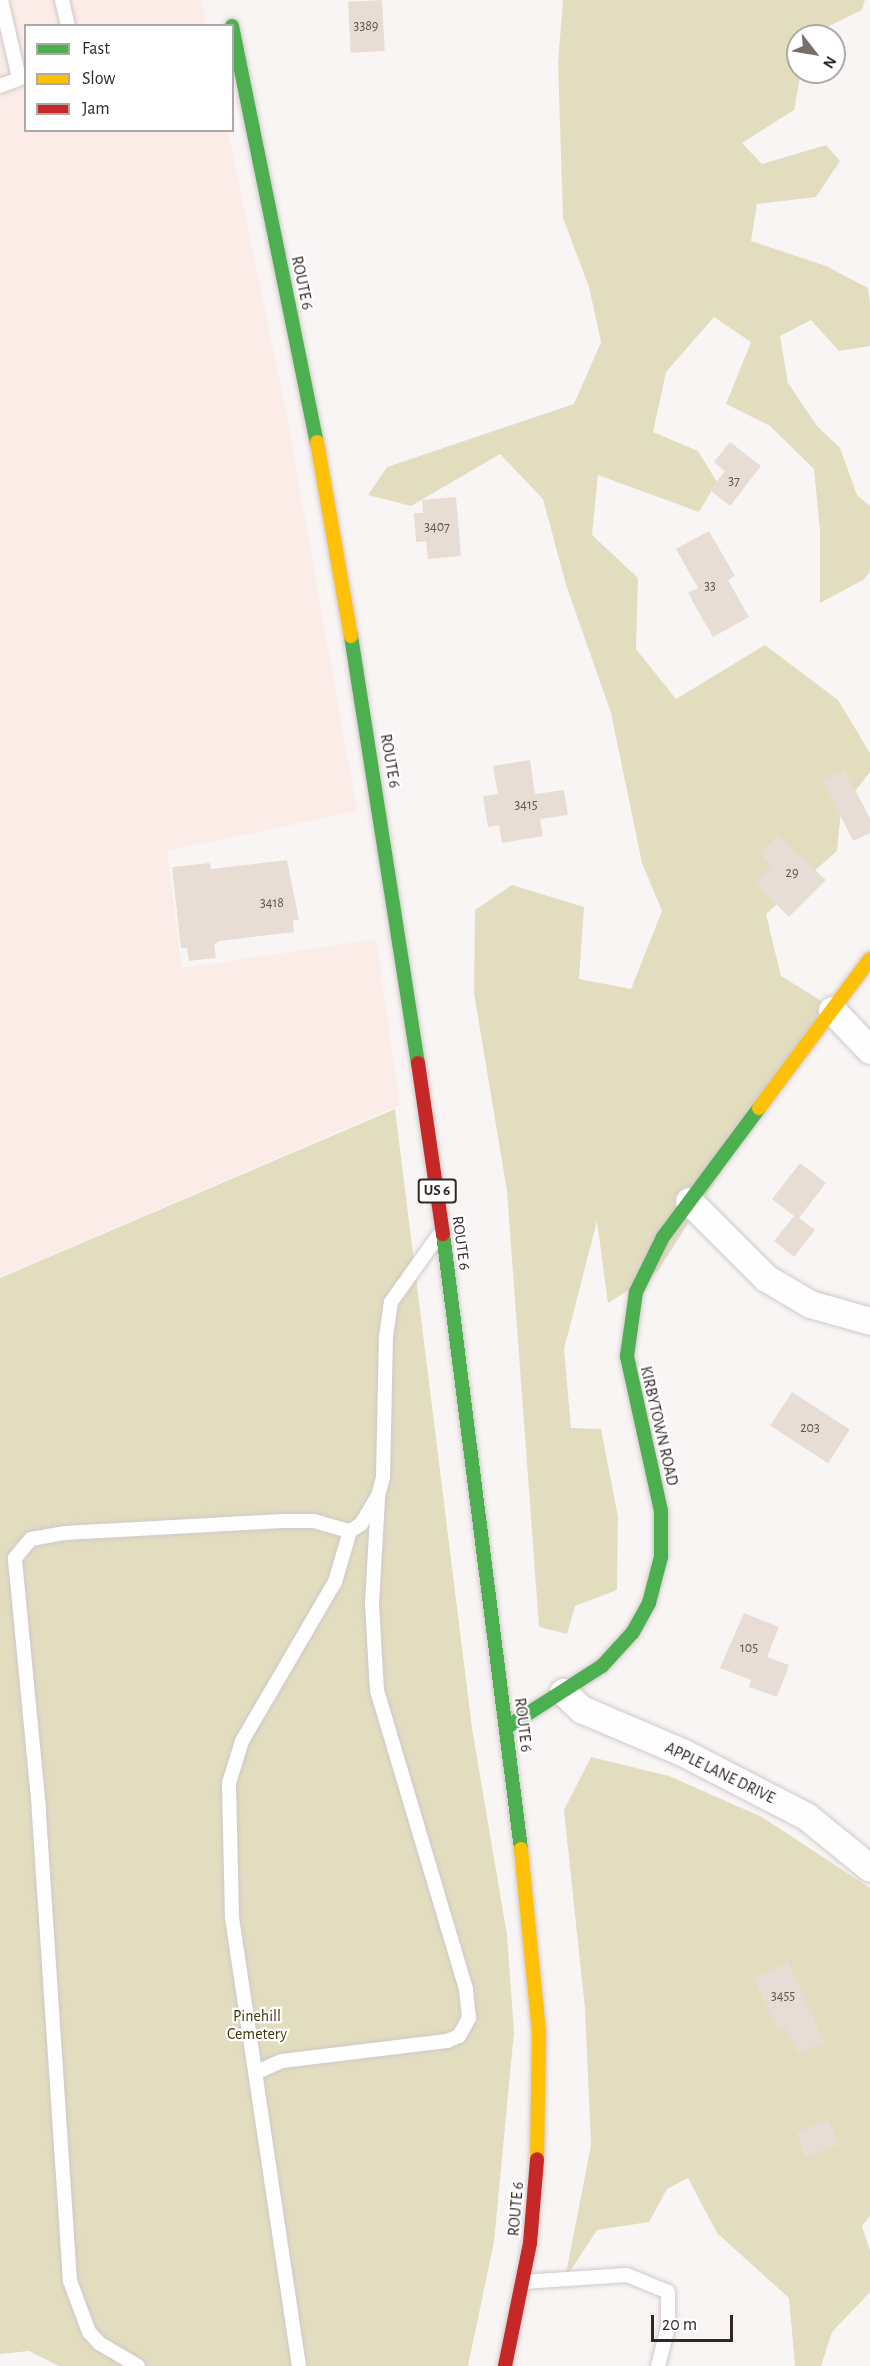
<!DOCTYPE html>
<style>
body{margin:0}
#map{position:relative;width:870px;height:2366px;overflow:hidden;background:#f9f5f5;font-family:"Alegreya Sans",sans-serif}
div>[style]{position:absolute}
.built>*{inset:0;background:#fbece8}
.green>*{inset:0;background:#e3ddc0}
.building>*{inset:0;background:#e7ddd5;transform-origin:0 0}
.roads{filter:drop-shadow(0 0 2px #d0c8c7) drop-shadow(0 0 2px #d0c8c7)}
.lane>*{height:14px;margin:-7px;padding:0 7px;transform-origin:7px;border-radius:7px;background:#fefefe}
.street>*{height:27px;margin:-13.5px;padding:0 13.5px;transform-origin:13.5px;border-radius:13.5px;background:#fefefe}
.fast>*{height:14px;margin:-7px;padding:0 7px;transform-origin:7px;border-radius:7px;background:#4caf50}
.slow>*{height:14px;margin:-7px;padding:0 7px;transform-origin:7px;border-radius:7px;background:#ffc107}
.jam>*{height:14px;margin:-7px;padding:0 7px;transform-origin:7px;border-radius:7px;background:#c62828}
span{translate:-50% -50%;white-space:nowrap;text-align:center;line-height:1.15;-webkit-text-stroke:4.5px #fff;paint-order:stroke}
.number-label{font-size:14px;color:#605450}
.number-label span{-webkit-text-stroke-width:0}
.shield-label span{padding:2px 4px;background:#fff;border:2px solid;border-radius:4px;-webkit-text-stroke-width:0}
.shield-label{font-size:15px;color:#332724;font-weight:700}
.street-label{font-size:16px;color:#332724}
.park-label{font-size:16px;color:#3c3608}
.legend{position:absolute;left:24px;top:24px;width:210px;height:108px;box-sizing:border-box;background:#fff;border:2px solid #ada9a7;margin:0;padding:8px 10px;list-style:none;font-size:18px;color:#332724}
.legend li{display:flex;align-items:center;gap:12px;height:30px}
.legend b{width:30px;border:2px solid #ada9a7}
.north{position:absolute;left:786px;top:24px;width:60px;height:60px;box-sizing:border-box;background:#fff;border:2px solid #ada9a7;border-radius:50%;rotate:121deg;font-size:16px;font-weight:700;line-height:24px;text-align:center;color:#332724}
.north::after{content:'';display:block;margin:auto;width:21px;height:27px;background:#786f6d;clip-path:polygon(50% 0,100% 100%,50% 72%,0 100%)}
.scale{position:absolute;left:651px;top:2315px;width:82px;height:27px;box-sizing:border-box;border:3px solid #332724;border-top:0;padding-left:8px;font-size:18px;line-height:21px;white-space:nowrap;color:#332724;-webkit-text-stroke:4px #fff;paint-order:stroke}
</style>
<div id="map">
<div class="built">
<i style="clip-path:polygon(0 0,201px 0,207px 25px,26px 26px,26px 130px,228px 131px,287px 416px,357px 811px,167px 851px,182px 968px,376px 939px,400px 1105px,0 1277px)"></i>
</div>
<div class="green">
<i style="clip-path:polygon(563px 0,865px 0,862px 10px,817px 32px,818px 36px,798px 36px,798px 72px,813px 72px,800px 78px,794px 110px,742px 143px,762px 164px,826px 145px,840px 161px,816px 197px,757px 204px,751px 241px,826px 266px,868px 288px,870px 304px,870px 346px,839px 351px,811px 320px,780px 336px,788px 383px,817px 426px,840px 448px,857px 495px,870px 506px,870px 572px,863px 580px,820px 603px,820px 531px,814px 469px,770px 426px,726px 404px,751px 342px,714px 317px,666px 372px,653px 432px,698px 451px,717px 482px,699px 512px,598px 475px,592px 535px,638px 578px,636px 649px,676px 699px,765px 645px,838px 700px,870px 753px,870px 772px,841px 809px,837px 851px,766px 914px,781px 976px,828px 1005px,657px 1272px,608px 1303px,597px 1221px,564px 1349px,571px 1428px,601px 1429px,618px 1517px,617px 1590px,575px 1606px,567px 1634px,539px 1627px,507px 1191px,474px 993px,475px 910px,512px 885px,584px 907px,579px 979px,631px 989px,662px 911px,642px 863px,611px 713px,566px 585px,543px 499px,500px 454px,411px 506px,368px 495px,387px 467px,574px 404px,601px 342px,589px 287px,563px 218px,558px 63px)"></i>
<i style="clip-path:polygon(395px 1109px,472px 1728px,507px 1935px,514px 2032px,494px 2242px,468px 2366px,59px 2366px,29px 2351px,0 2354px,0 1278px)"></i>
<i style="clip-path:polygon(591px 1757px,669px 1776px,762px 1817px,870px 1888px,870px 2216px,862px 2226px,870px 2251px,870px 2292px,832px 2332px,821px 2366px,795px 2366px,789px 2298px,717px 2233px,688px 2178px,667px 2189px,649px 2222px,597px 2230px,565px 2279px,591px 2145px,585px 2009px,564px 1810px)"></i>
</div>
<div class="building">
<i style="left:382px;top:0;width:51px;height:34px;rotate:87deg"></i>
<i style="clip-path:polygon(730px 442px,761px 466px,730px 506px,710px 490px,725px 471px,714px 462px)"></i>
<i style="clip-path:polygon(456px 497px,461px 556px,428px 559px,426px 541px,416px 542px,414px 513px,423px 513px,422px 500px)"></i>
<i style="clip-path:polygon(709px 531px,735px 576px,728px 580px,749px 617px,713px 637px,688px 593px,698px 588px,676px 549px)"></i>
<i style="clip-path:polygon(530px 760px,535px 794px,564px 790px,568px 815px,540px 819px,543px 836px,502px 843px,499px 825px,488px 827px,483px 796px,498px 794px,493px 766px)"></i>
<i style="clip-path:polygon(845px 770px,870px 819px,870px 833px,853px 841px,823px 781px)"></i>
<i style="clip-path:polygon(778px 836px,826px 880px,789px 917px,755px 883px,772px 866px,760px 853px)"></i>
<i style="clip-path:polygon(287px 860px,299px 920px,293px 920px,294px 932px,219px 941px,214px 945px,216px 958px,189px 961px,187px 948px,181px 948px,172px 867px,210px 863px,211px 869px)"></i>
<i style="clip-path:polygon(800px 1163px,826px 1183px,799px 1218px,815px 1230px,794px 1257px,774px 1241px,794px 1216px,772px 1199px)"></i>
<i style="left:792px;top:1392px;width:69px;height:40px;rotate:33deg"></i>
<i style="clip-path:polygon(744px 1613px,779px 1627px,767px 1657px,789px 1665px,777px 1697px,749px 1687px,751px 1680px,720px 1668px)"></i>
<i style="clip-path:polygon(788px 1962px,824px 2042px,798px 2054px,785px 2027px,778px 2030px,754px 1979px)"></i>
<i style="left:829px;top:2120px;width:26px;height:35px;rotate:69deg"></i>
</div>
<div class="roads">
<div class="lane">
<i style="left:1px;top:0;width:80px;rotate:77deg"></i>
<i style="left:62px;top:0;width:27px;rotate:77deg"></i>
<i style="left:0;top:86px;width:28px;rotate:-21deg"></i>
<i style="left:257px;top:2072px;width:27px;rotate:-24deg"></i>
<i style="left:282px;top:2061px;width:166px;rotate:-6.9deg"></i>
<i style="left:447px;top:2041px;width:13px;rotate:-23deg"></i>
<i style="left:459px;top:2036px;width:21px;rotate:-61deg"></i>
<i style="left:469px;top:2018px;width:29px;rotate:-96deg"></i>
<i style="left:466px;top:1989px;width:311px;rotate:-106.6deg"></i>
<i style="left:377px;top:1691px;width:88px;rotate:-93.3deg"></i>
<i style="left:372px;top:1603px;width:105px;rotate:-86.7deg"></i>
<i style="left:523px;top:2282px;width:104px;rotate:-3.9deg"></i>
<i style="left:627px;top:2275px;width:44px;rotate:22.5deg"></i>
<i style="left:668px;top:2292px;width:35px;rotate:90deg"></i>
<i style="left:668px;top:2327px;width:40px;rotate:104.4deg"></i>
<i style="left:138px;top:2366px;width:45px;rotate:-149.5deg"></i>
<i style="left:99px;top:2343px;width:15px;rotate:-132deg"></i>
<i style="left:89px;top:2332px;width:54px;rotate:-110.4deg"></i>
<i style="left:70px;top:2281px;width:473px;rotate:-93.8deg"></i>
<i style="left:39px;top:1809px;width:252px;rotate:-95.5deg"></i>
<i style="left:15px;top:1558px;width:25px;rotate:-50deg"></i>
<i style="left:31px;top:1539px;width:35px;rotate:-10deg"></i>
<i style="left:65px;top:1533px;width:217px;rotate:-3.2deg"></i>
<i style="left:282px;top:1521px;width:32px"></i>
<i style="left:314px;top:1521px;width:37px;rotate:16deg"></i>
<i style="left:350px;top:1531px;width:13px;rotate:-32deg"></i>
<i style="left:361px;top:1524px;width:33px;rotate:-59deg"></i>
<i style="left:378px;top:1496px;width:20px;rotate:-75deg"></i>
<i style="left:383px;top:1477px;width:140px;rotate:-88.8deg"></i>
<i style="left:386px;top:1337px;width:35px;rotate:-82deg"></i>
<i style="left:391px;top:1302px;width:81px;rotate:-54.5deg"></i>
<i style="left:299px;top:2366px;width:454px;rotate:-98.5deg"></i>
<i style="left:232px;top:1917px;width:134px;rotate:-91.3deg"></i>
<i style="left:229px;top:1783px;width:44px;rotate:-72.8deg"></i>
<i style="left:242px;top:1741px;width:184px;rotate:-59.7deg"></i>
<i style="left:335px;top:1582px;width:53px;rotate:-73.6deg"></i>
</div>
<div class="street">
<i style="left:832px;top:1010px;width:55px;rotate:46.5deg"></i>
<i style="left:689px;top:1201px;width:109px;rotate:45deg"></i>
<i style="left:766px;top:1278px;width:51px;rotate:30.6deg"></i>
<i style="left:810px;top:1304px;width:62px;rotate:15.8deg"></i>
<i style="left:563px;top:1692px;width:25px;rotate:43deg"></i>
<i style="left:581px;top:1709px;width:110px;rotate:23.1deg"></i>
<i style="left:682px;top:1752px;width:140px;rotate:27.3deg"></i>
<i style="left:806px;top:1816px;width:82px;rotate:39.1deg"></i>
</div>
<div class="fast">
<i style="left:232px;top:26px;width:425px;rotate:78.5deg"></i>
<i style="left:351px;top:636px;width:432px;rotate:81.1deg"></i>
<i style="left:443px;top:1234px;width:620px;rotate:82.77deg"></i>
<i style="left:507px;top:1727px;width:113px;rotate:-32.7deg"></i>
<i style="left:602px;top:1666px;width:46px;rotate:-47.6deg"></i>
<i style="left:633px;top:1632px;width:33px;rotate:-61deg"></i>
<i style="left:649px;top:1603px;width:48px;rotate:-75.4deg"></i>
<i style="left:661px;top:1557px;width:46px;rotate:-90deg"></i>
<i style="left:661px;top:1511px;width:159px;rotate:-102.4deg"></i>
<i style="left:627px;top:1356px;width:65px;rotate:-82deg"></i>
<i style="left:636px;top:1292px;width:61px;rotate:-63.9deg"></i>
<i style="left:663px;top:1237px;width:161px;rotate:-53.3deg"></i>
</div>
<div class="slow">
<i style="left:317px;top:442px;width:197px;rotate:80.1deg"></i>
<i style="left:759px;top:1108px;width:186px;rotate:-53.3deg"></i>
<i style="left:521px;top:1849px;width:184px;rotate:84.4deg"></i>
<i style="left:539px;top:2032px;width:127px;rotate:90.9deg"></i>
</div>
<div class="jam">
<i style="left:418px;top:1063px;width:173px;rotate:81.7deg"></i>
<i style="left:505px;top:2366px;width:126px;rotate:-78.5deg"></i>
<i style="left:530px;top:2243px;width:84px;rotate:-85.2deg"></i>
</div>
</div>
<div class="number-label">
<span style="left:366px;top:26px">3389</span>
<span style="left:734px;top:481px">37</span>
<span style="left:437px;top:527px">3407</span>
<span style="left:710px;top:586px">33</span>
<span style="left:526px;top:805px">3415</span>
<span style="left:792px;top:873px">29</span>
<span style="left:272px;top:903px">3418</span>
<span style="left:810px;top:1428px">203</span>
<span style="left:749px;top:1648px">105</span>
<span style="left:783px;top:1996px">3455</span>
</div>
<div class="shield-label">
<span style="left:437px;top:1191px">US 6</span>
</div>
<div class="street-label">
<span style="left:302px;top:283px;rotate:78deg">ROUTE 6</span>
<span style="left:390px;top:761px;rotate:80deg">ROUTE 6</span>
<span style="left:461px;top:1243px;rotate:82deg">ROUTE 6</span>
<span style="left:659px;top:1426px;rotate:77deg">KIRBYTOWN ROAD</span>
<span style="left:523px;top:1725px;rotate:83deg">ROUTE 6</span>
<span style="left:720px;top:1773px;rotate:26deg">APPLE LANE DRIVE</span>
<span style="left:516px;top:2209px;rotate:-85deg">ROUTE 6</span>
</div>
<div class="park-label">
<span style="left:257px;top:2025px">Pinehill<br>Cemetery</span>
</div>
<ul class="legend">
<li><b style="height:8px;background:#4caf50"></b>Fast</li>
<li><b style="height:8px;background:#ffc107"></b>Slow</li>
<li><b style="height:8px;background:#c62828"></b>Jam</li>
</ul>
<div class="north">N</div>
<div class="scale">20 m</div>
</div>
